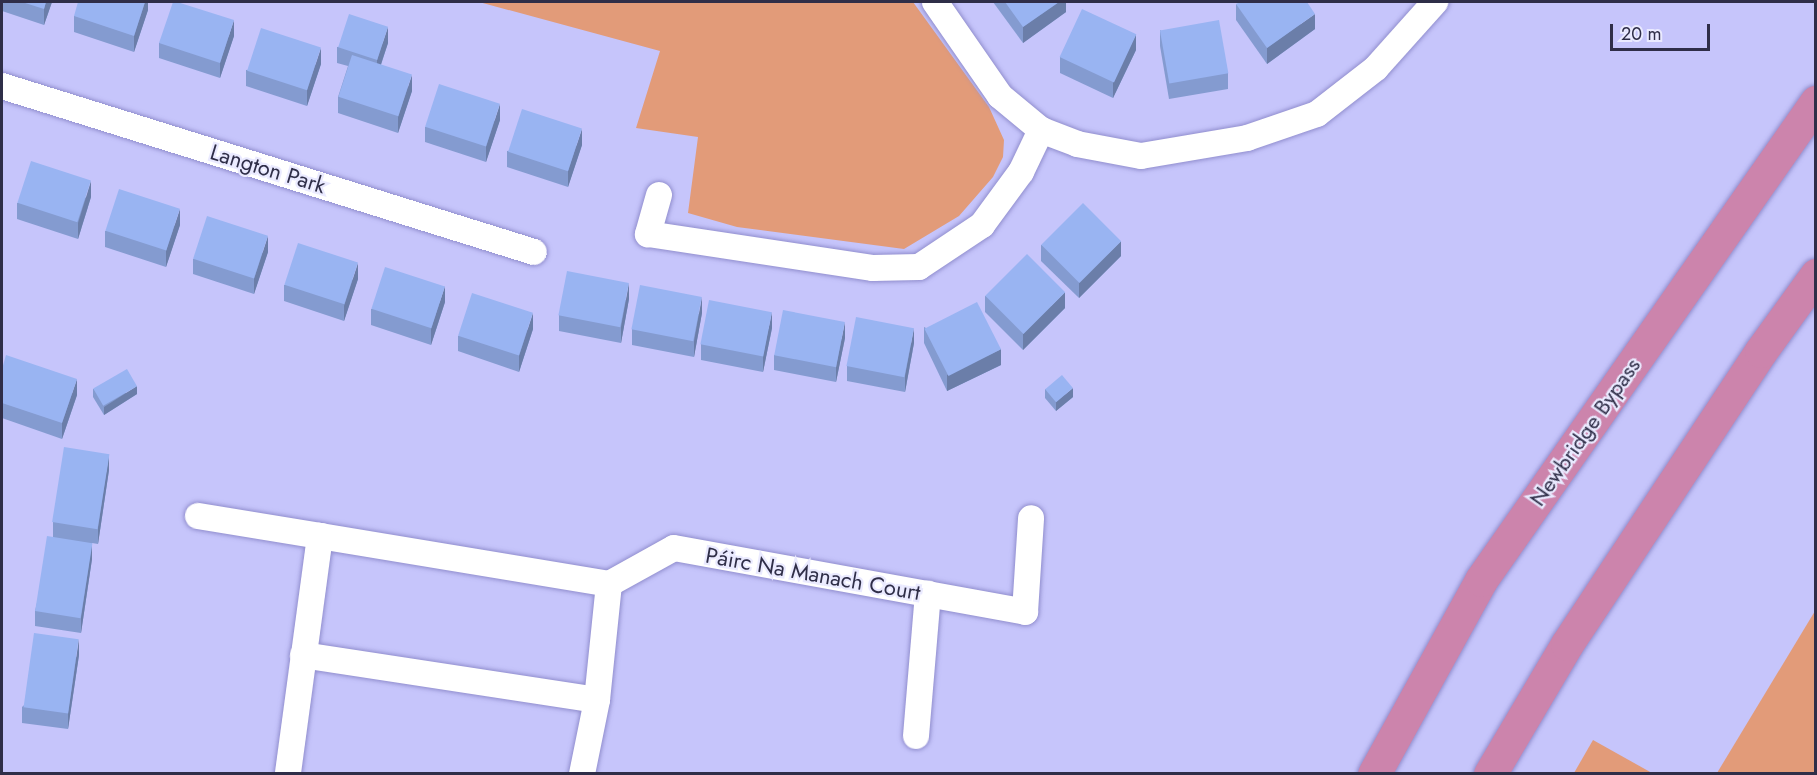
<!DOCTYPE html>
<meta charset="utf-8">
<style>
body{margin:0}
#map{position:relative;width:1817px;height:775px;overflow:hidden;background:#c6c5fb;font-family:Jost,sans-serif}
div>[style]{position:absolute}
.green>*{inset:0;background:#e29b79}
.roads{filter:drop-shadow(0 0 2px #918ece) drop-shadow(0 0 2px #918ece)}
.minor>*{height:26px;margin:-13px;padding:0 13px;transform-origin:13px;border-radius:13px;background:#fff}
.motorway>*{height:33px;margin:-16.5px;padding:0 16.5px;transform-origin:16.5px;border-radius:16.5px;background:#cc84ac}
.wall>*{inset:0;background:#849bd0}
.shaded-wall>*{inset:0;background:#6b7ea9}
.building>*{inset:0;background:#99b4f2;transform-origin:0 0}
span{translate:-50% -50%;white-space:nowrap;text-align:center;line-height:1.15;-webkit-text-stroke:4.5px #eaeaff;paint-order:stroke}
.street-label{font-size:22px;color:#2f2e48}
.frame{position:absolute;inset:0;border:3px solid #2f2e48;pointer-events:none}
.scale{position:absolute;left:1610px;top:24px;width:100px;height:27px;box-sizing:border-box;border:3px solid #2f2e48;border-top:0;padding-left:8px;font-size:18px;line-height:21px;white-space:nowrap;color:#2f2e48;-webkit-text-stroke:4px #eaeaff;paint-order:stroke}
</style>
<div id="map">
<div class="green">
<i style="clip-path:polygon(479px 2px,913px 2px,989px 107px,1004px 140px,1003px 157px,993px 177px,959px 216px,904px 249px,737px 227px,688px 213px,698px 137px,636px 128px,660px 51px)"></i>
<i style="clip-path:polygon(1815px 611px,1815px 773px,1717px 773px)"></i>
<i style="clip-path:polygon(1593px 740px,1652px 773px,1574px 773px)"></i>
</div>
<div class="roads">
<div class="minor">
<i style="left:935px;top:2px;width:114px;rotate:55.3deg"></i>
<i style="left:1000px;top:96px;width:53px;rotate:39.7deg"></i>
<i style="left:1041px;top:130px;width:39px;rotate:21deg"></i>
<i style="left:1077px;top:144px;width:65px;rotate:10.6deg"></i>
<i style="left:1141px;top:156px;width:108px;rotate:-9.6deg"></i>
<i style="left:1247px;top:138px;width:74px;rotate:-18.9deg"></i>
<i style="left:1317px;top:114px;width:75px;rotate:-37.9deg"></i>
<i style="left:1376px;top:68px;width:89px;rotate:-48.2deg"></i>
<i style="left:2px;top:86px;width:557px;rotate:17.33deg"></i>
<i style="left:659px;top:195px;width:41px;rotate:105.8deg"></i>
<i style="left:648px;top:234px;width:228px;rotate:8.6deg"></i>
<i style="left:873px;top:268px;width:46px;rotate:-1.2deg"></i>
<i style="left:919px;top:267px;width:76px;rotate:-33.7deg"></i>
<i style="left:982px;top:225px;width:66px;rotate:-53.7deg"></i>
<i style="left:1021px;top:172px;width:47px;rotate:-64.5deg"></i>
<i style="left:198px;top:516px;width:124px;rotate:9.3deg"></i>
<i style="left:320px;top:536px;width:240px;rotate:97.7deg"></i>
<i style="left:320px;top:536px;width:293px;rotate:9.4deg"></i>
<i style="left:303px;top:655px;width:297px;rotate:8.7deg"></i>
<i style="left:916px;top:736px;width:143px;rotate:-85.2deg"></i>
<i style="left:582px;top:774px;width:76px;rotate:-78.5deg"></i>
<i style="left:597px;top:700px;width:117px;rotate:-84.1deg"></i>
<i style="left:609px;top:584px;width:74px;rotate:-29deg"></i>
<i style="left:674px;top:548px;width:357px;rotate:10.3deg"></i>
<i style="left:1025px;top:612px;width:94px;rotate:-86.3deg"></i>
</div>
<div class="motorway">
<i style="left:1374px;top:774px;width:222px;rotate:-61.1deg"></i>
<i style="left:1481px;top:580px;width:584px;rotate:-54.98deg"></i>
<i style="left:1490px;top:774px;width:151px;rotate:-59.4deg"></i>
<i style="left:1567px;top:644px;width:351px;rotate:-56.5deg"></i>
<i style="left:1761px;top:351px;width:94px;rotate:-54.1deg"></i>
</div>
</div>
<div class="wall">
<i style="clip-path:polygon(2px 2px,52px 2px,44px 25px,2px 11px)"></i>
<i style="clip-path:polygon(148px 2px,148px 10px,134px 52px,74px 32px,74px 16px)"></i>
<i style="clip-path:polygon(993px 2px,1066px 2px,1066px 12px,1023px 43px)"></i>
<i style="clip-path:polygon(1236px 4px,1315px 29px,1267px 64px,1236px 20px)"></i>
<i style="clip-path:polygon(1160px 30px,1228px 73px,1228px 89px,1169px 99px,1160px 46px)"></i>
<i style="clip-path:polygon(234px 36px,220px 78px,159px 58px,159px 43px)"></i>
<i style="clip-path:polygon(388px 43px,381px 65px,412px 91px,398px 133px,338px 113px,338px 97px,348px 66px,337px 63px,337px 47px)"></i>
<i style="clip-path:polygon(1136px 50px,1113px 98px,1060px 73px,1060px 57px)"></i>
<i style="clip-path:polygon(321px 64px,307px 106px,246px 86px,246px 70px)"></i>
<i style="clip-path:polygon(500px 120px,486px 162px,425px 142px,425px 127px)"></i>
<i style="clip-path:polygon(582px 145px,568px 187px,507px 167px,507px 151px)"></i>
<i style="clip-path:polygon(91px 197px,78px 239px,17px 219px,17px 203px)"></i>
<i style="clip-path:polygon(180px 225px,166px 267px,105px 247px,105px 231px)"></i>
<i style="clip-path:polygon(1041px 245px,1121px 256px,1079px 298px,1041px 261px)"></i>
<i style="clip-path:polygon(268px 252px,254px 294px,193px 274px,193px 259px)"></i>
<i style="clip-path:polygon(358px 279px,344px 321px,284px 301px,284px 285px)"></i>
<i style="clip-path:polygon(985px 296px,1065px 308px,1023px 350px,985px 312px)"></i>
<i style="clip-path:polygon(629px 299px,621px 343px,559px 331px,559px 315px)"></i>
<i style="clip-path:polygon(445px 302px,431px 345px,371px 325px,371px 309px)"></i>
<i style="clip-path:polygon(702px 313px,694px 357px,632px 345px,632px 329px)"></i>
<i style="clip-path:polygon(924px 327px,1001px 365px,947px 391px,924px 343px)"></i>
<i style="clip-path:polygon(772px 328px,763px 372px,701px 360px,701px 344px)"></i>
<i style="clip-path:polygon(533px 329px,519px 372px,458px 351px,458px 336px)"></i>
<i style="clip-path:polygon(845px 338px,836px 382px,774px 370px,774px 355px)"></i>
<i style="clip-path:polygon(914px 343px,905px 392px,847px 381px,847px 366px)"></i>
<i style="clip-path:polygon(2px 369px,77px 395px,62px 439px,2px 418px)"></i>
<i style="clip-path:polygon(93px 389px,137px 394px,104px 415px,93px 397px)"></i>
<i style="clip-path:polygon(1045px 389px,1073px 397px,1056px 411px,1045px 398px)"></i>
<i style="clip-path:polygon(109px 470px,98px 544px,92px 543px,92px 559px,81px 633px,35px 626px,35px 611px,53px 537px,53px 522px)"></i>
<i style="clip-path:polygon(79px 655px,68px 729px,22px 723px,22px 707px)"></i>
</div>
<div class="shaded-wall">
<i style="clip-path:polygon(46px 2px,52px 2px,44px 25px,44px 9px)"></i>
<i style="clip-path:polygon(145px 2px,148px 2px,148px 10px,134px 52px,134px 36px)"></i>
<i style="clip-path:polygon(1059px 2px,1066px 2px,1066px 12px,1023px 43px,1023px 27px)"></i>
<i style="clip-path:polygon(1315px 14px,1315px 29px,1267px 64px,1267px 48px)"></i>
<i style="clip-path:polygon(234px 20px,234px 36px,220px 78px,220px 63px)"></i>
<i style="clip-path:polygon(388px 27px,388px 43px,377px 76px,377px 60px)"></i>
<i style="clip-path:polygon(1136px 34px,1136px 50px,1113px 98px,1113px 82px)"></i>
<i style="clip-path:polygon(321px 48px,321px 64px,307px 106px,307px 90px)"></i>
<i style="clip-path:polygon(412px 75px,412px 91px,398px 133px,398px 117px)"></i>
<i style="clip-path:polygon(500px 104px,500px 120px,486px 162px,486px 147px)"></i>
<i style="clip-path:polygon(582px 129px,582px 145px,568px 187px,568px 171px)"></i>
<i style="clip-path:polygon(91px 181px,91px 197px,78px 239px,78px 223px)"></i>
<i style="clip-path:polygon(180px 209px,180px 225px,166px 267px,166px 251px)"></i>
<i style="clip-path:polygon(268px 236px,268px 252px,254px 294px,254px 279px)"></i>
<i style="clip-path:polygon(1121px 241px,1121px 256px,1079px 298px,1079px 282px)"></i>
<i style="clip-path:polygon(358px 263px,358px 279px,344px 321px,344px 306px)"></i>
<i style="clip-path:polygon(629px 283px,629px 299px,621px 343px,621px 327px)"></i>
<i style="clip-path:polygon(445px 286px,445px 302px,431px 345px,431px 329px)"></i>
<i style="clip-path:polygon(1065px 292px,1065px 308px,1023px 350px,1023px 334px)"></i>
<i style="clip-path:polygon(702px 297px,702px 313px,694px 357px,694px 341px)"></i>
<i style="clip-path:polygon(772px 312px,772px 328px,763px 372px,763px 356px)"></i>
<i style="clip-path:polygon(533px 313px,533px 329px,519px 372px,519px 356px)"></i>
<i style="clip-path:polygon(845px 322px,845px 338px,836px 382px,836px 367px)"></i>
<i style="clip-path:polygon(914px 328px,914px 343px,905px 392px,905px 376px)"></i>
<i style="clip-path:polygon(1001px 349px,1001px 365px,947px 391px,947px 375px)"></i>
<i style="clip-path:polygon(77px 379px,77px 395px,62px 439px,62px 423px)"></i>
<i style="clip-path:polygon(137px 386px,137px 394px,104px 415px,104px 407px)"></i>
<i style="clip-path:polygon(1073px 388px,1073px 397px,1056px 411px,1056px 402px)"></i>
<i style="clip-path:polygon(109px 454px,109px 470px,98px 544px,98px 528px)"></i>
<i style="clip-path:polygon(92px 543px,92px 559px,81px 633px,81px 618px)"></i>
<i style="clip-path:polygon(79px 639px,79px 655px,68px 729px,68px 713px)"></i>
</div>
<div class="building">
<i style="clip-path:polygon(22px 2px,46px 2px,44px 9px)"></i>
<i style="clip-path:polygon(78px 2px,145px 2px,134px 36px,74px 16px)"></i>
<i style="clip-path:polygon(173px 2px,177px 2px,234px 20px,220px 63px,159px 43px)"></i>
<i style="clip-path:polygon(1005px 2px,1059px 2px,1023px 27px)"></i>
<i style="clip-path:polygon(1240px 2px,1307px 2px,1315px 14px,1267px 48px,1236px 4px)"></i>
<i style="left:1082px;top:9px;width:60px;height:53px;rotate:25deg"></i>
<i style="left:349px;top:14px;width:41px;height:35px;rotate:18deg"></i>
<i style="left:1219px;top:20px;width:54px;height:60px;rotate:80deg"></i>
<i style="left:261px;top:28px;width:63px;height:45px;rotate:18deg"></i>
<i style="left:352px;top:55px;width:63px;height:44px;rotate:18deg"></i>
<i style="left:439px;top:84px;width:64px;height:45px;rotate:18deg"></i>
<i style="left:522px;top:109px;width:63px;height:45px;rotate:18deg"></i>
<i style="left:31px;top:161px;width:63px;height:44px;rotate:18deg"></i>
<i style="left:119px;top:189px;width:64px;height:44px;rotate:18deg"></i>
<i style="left:1083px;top:203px;width:54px;height:59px;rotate:45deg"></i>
<i style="left:207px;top:216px;width:64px;height:45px;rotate:18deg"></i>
<i style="left:298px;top:243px;width:63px;height:44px;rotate:18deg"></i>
<i style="left:1027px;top:254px;width:54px;height:59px;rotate:45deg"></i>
<i style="left:385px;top:267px;width:63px;height:44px;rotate:18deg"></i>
<i style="left:567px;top:271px;width:63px;height:45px;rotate:11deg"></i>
<i style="left:640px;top:285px;width:63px;height:45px;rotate:11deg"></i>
<i style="left:472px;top:293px;width:64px;height:45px;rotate:18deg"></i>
<i style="left:709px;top:300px;width:64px;height:45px;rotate:11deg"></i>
<i style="left:977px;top:302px;width:53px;height:59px;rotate:63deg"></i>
<i style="left:783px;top:310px;width:63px;height:46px;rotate:11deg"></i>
<i style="left:856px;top:317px;width:59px;height:50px;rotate:11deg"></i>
<i style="clip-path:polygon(6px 355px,77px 379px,62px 423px,2px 403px,2px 369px)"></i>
<i style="left:127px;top:369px;width:20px;height:39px;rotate:60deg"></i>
<i style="left:1062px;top:375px;width:17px;height:22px;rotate:50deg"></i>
<i style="left:64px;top:447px;width:46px;height:76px;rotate:9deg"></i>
<i style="left:47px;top:536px;width:46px;height:76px;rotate:9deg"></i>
<i style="left:34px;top:633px;width:45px;height:75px;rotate:8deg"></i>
</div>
<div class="street-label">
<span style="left:268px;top:169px;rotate:17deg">Langton Park</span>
<span style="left:1585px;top:432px;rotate:-55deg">Newbridge Bypass</span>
<span style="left:813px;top:574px;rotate:10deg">Páirc Na Manach Court</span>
</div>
<div class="frame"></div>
<div class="scale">20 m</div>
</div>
